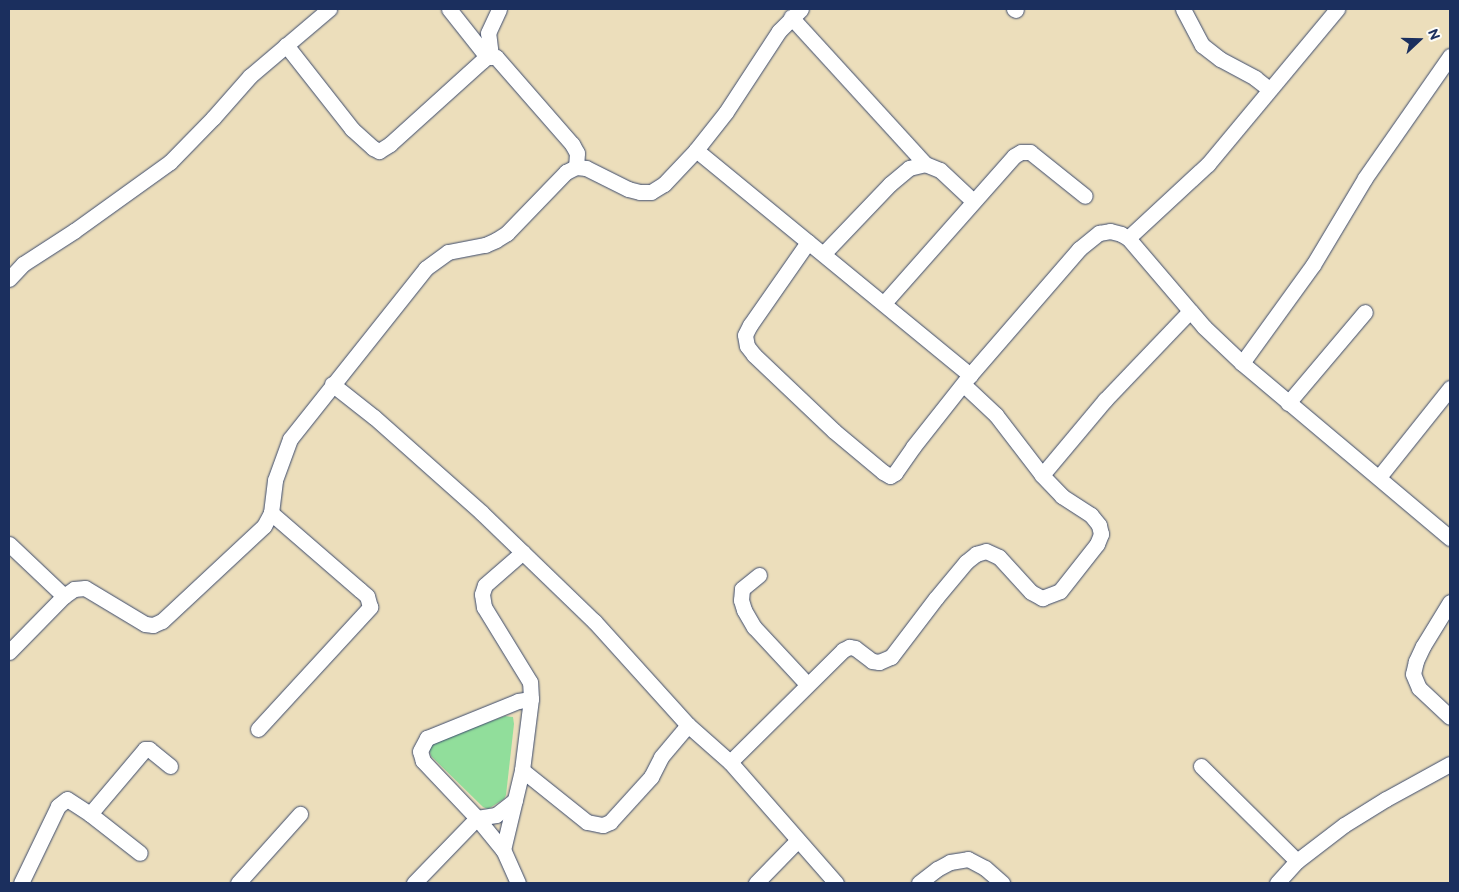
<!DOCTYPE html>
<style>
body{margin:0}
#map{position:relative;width:1459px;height:892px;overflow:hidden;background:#ecdebb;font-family:"Balsamiq Sans",sans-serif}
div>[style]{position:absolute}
.green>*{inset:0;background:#91de9b}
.roads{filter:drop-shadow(0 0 1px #3a496c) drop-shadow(0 0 1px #3a496c)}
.street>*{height:15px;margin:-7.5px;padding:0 7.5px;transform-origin:7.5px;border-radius:7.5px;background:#fff}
span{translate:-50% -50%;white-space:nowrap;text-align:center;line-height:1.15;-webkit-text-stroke:4px #fdfcf7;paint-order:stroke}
.frame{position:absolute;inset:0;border:10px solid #1b2f5e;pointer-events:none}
.north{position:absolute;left:1394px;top:15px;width:50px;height:50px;-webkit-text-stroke:4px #fdfcf7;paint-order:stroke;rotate:69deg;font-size:14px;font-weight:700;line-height:20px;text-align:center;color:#1b2f5e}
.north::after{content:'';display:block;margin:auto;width:18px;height:22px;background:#1b2f5e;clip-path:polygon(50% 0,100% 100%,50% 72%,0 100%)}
</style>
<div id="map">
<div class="green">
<i style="clip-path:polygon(505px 716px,513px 717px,514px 724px,506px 795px,504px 799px,488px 809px,483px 807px,431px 756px,429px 748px,432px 743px)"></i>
</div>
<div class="roads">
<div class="street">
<i style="left:449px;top:9px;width:61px;rotate:51.6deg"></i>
<i style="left:1014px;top:9px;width:2px;rotate:27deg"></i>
<i style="left:1183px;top:9px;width:41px;rotate:62.2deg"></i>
<i style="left:1202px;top:45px;width:23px;rotate:38deg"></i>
<i style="left:1220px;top:59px;width:40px;rotate:28deg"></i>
<i style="left:1255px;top:78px;width:18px;rotate:38deg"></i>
<i style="left:791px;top:17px;width:199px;rotate:47.6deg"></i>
<i style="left:286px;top:45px;width:107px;rotate:51.8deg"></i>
<i style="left:352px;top:129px;width:28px;rotate:42deg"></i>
<i style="left:373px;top:148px;width:7px;rotate:27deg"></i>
<i style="left:379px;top:151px;width:13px;rotate:-32deg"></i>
<i style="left:390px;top:144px;width:124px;rotate:-42.1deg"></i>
<i style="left:482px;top:61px;width:6px;rotate:-39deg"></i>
<i style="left:487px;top:57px;width:9px"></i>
<i style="left:496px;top:57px;width:116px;rotate:48.9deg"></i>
<i style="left:572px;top:144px;width:10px;rotate:61deg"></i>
<i style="left:577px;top:153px;width:14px;rotate:94deg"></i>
<i style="left:491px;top:56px;width:23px;rotate:-97deg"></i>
<i style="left:488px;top:33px;width:26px;rotate:-65deg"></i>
<i style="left:696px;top:150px;width:355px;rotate:39.4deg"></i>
<i style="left:970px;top:375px;width:167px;rotate:-49.1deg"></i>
<i style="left:1079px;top:249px;width:26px;rotate:-39deg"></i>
<i style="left:1099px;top:233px;width:11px;rotate:-10deg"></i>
<i style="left:1110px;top:231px;width:11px;rotate:15deg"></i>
<i style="left:1121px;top:234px;width:8px;rotate:30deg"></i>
<i style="left:1128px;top:238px;width:117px;rotate:49.5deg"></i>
<i style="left:1204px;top:327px;width:52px;rotate:43.5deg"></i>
<i style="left:1242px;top:363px;width:272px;rotate:40.1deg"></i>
<i style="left:1128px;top:238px;width:109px;rotate:-42.8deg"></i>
<i style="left:1208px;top:164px;width:202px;rotate:-50.2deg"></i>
<i style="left:808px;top:242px;width:101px;rotate:124.9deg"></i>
<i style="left:750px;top:325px;width:11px;rotate:117deg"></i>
<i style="left:745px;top:335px;width:11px;rotate:80deg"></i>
<i style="left:747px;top:346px;width:11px;rotate:52deg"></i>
<i style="left:754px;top:355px;width:110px;rotate:43.5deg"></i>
<i style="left:834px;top:431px;width:64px;rotate:39.9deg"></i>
<i style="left:883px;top:472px;width:8px;rotate:30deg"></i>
<i style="left:890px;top:476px;width:6px;rotate:-31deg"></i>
<i style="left:895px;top:473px;width:32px;rotate:-55deg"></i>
<i style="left:913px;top:447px;width:90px;rotate:-51.7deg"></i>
<i style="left:824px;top:253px;width:95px;rotate:-46.3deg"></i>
<i style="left:890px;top:184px;width:25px;rotate:-40deg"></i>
<i style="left:909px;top:168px;width:16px;rotate:-14deg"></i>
<i style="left:925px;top:164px;width:16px;rotate:22deg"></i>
<i style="left:940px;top:170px;width:45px;rotate:43.2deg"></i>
<i style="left:9px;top:279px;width:21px;rotate:-47deg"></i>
<i style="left:23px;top:264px;width:61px;rotate:-32.9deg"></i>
<i style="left:74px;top:231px;width:118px;rotate:-35.7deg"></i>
<i style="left:170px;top:162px;width:62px;rotate:-45.7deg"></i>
<i style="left:213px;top:118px;width:56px;rotate:-48.6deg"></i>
<i style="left:250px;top:76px;width:104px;rotate:-40.3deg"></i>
<i style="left:884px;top:303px;width:196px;rotate:-48.5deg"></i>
<i style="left:1014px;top:156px;width:8px;rotate:-30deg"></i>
<i style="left:1021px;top:152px;width:9px"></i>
<i style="left:1030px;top:152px;width:70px;rotate:38.7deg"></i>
<i style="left:1242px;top:363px;width:121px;rotate:-54.1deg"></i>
<i style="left:1313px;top:265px;width:101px;rotate:-59.1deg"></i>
<i style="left:1365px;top:178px;width:149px;rotate:-55.1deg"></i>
<i style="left:332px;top:384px;width:53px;rotate:38.2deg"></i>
<i style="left:374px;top:417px;width:144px;rotate:41.6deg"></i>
<i style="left:482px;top:513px;width:156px;rotate:44deg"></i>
<i style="left:594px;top:621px;width:140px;rotate:47.9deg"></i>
<i style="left:688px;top:725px;width:56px;rotate:41.4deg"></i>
<i style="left:730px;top:762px;width:161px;rotate:48.8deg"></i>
<i style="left:1288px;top:403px;width:119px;rotate:-49.8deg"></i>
<i style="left:1042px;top:475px;width:98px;rotate:-50deg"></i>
<i style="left:1105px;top:400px;width:123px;rotate:-46.3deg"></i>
<i style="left:1379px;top:477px;width:114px;rotate:-51.4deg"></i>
<i style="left:9px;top:544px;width:76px;rotate:43.4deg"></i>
<i style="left:759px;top:575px;width:22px;rotate:141deg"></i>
<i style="left:742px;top:589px;width:11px;rotate:95deg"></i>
<i style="left:741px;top:600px;width:10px;rotate:73deg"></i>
<i style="left:744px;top:610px;width:20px;rotate:60deg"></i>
<i style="left:754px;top:627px;width:78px;rotate:47.1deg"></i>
<i style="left:1450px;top:602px;width:52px;rotate:121.5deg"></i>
<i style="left:1423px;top:646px;width:17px;rotate:115deg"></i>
<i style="left:1416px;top:661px;width:13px;rotate:103deg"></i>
<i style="left:1413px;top:674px;width:15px;rotate:67deg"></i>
<i style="left:1419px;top:688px;width:42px;rotate:43.1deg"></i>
<i style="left:9px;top:652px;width:78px;rotate:-45.5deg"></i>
<i style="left:64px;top:596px;width:12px;rotate:-35deg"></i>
<i style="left:74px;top:589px;width:11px;rotate:-5deg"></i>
<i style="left:85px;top:588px;width:70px;rotate:31deg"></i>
<i style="left:145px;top:624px;width:8px;rotate:7deg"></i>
<i style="left:153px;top:625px;width:10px;rotate:-24deg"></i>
<i style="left:162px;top:621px;width:139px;rotate:-43deg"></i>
<i style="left:264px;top:526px;width:15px;rotate:-62deg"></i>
<i style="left:271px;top:513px;width:33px;rotate:-83deg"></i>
<i style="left:275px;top:480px;width:44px;rotate:-69.9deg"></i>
<i style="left:290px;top:439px;width:218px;rotate:-51.5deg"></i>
<i style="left:426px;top:268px;width:27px;rotate:-36deg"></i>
<i style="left:448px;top:252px;width:38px;rotate:-11deg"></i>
<i style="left:485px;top:245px;width:12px;rotate:-24deg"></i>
<i style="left:496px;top:240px;width:13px;rotate:-32deg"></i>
<i style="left:507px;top:233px;width:85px;rotate:-46deg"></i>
<i style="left:566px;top:172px;width:11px;rotate:-27deg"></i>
<i style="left:576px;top:167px;width:10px;rotate:6deg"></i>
<i style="left:586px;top:168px;width:47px;rotate:26.6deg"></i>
<i style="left:628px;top:189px;width:12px;rotate:14deg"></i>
<i style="left:640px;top:192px;width:11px"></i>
<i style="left:651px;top:192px;width:15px;rotate:-32deg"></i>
<i style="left:664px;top:184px;width:47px;rotate:-46.7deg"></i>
<i style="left:696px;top:150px;width:48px;rotate:-51.7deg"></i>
<i style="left:726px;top:112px;width:97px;rotate:-56.8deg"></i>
<i style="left:779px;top:31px;width:31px;rotate:-45deg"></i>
<i style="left:258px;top:729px;width:166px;rotate:-47.4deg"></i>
<i style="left:370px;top:607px;width:11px;rotate:-105deg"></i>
<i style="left:367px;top:596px;width:9px;rotate:-139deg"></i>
<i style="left:360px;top:590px;width:118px;rotate:-139.1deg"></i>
<i style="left:730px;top:762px;width:159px;rotate:-44.7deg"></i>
<i style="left:843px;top:650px;width:7px;rotate:-27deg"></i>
<i style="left:849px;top:647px;width:6px;rotate:9deg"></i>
<i style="left:855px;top:648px;width:21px;rotate:37deg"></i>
<i style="left:872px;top:661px;width:7px;rotate:8deg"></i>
<i style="left:879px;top:662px;width:13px;rotate:-23deg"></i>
<i style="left:891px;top:657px;width:74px;rotate:-52.7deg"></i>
<i style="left:936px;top:598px;width:47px;rotate:-50.2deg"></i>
<i style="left:966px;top:562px;width:13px;rotate:-39deg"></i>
<i style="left:976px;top:554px;width:10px;rotate:-17deg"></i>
<i style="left:986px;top:551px;width:14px;rotate:25deg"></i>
<i style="left:999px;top:557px;width:47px;rotate:47.6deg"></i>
<i style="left:1031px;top:592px;width:13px;rotate:29deg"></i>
<i style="left:1042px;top:598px;width:19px;rotate:-21deg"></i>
<i style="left:1060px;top:591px;width:60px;rotate:-51.8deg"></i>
<i style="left:1097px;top:544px;width:11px;rotate:-68deg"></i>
<i style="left:1101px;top:534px;width:9px;rotate:-103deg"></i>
<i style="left:1099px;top:525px;width:13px;rotate:-129deg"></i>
<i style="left:1091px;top:515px;width:35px;rotate:-147deg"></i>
<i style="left:1062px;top:496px;width:29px;rotate:-134deg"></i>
<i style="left:1042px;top:475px;width:76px;rotate:-127.5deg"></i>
<i style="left:996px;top:415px;width:45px;rotate:-136.8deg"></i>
<i style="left:1201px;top:766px;width:135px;rotate:44.7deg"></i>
<i style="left:522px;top:770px;width:83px;rotate:38.7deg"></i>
<i style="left:587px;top:822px;width:16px;rotate:11deg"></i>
<i style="left:603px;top:825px;width:8px;rotate:-23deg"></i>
<i style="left:610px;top:822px;width:61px;rotate:-47.7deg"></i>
<i style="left:651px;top:777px;width:22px;rotate:-63deg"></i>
<i style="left:661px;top:757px;width:42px;rotate:-49.8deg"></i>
<i style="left:90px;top:814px;width:85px;rotate:-49.8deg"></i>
<i style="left:145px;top:749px;width:4px"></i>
<i style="left:149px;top:749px;width:27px;rotate:39deg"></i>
<i style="left:503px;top:850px;width:82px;rotate:-76.6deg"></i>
<i style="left:522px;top:770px;width:72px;rotate:-82.8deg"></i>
<i style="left:531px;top:699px;width:17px;rotate:-93deg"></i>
<i style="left:530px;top:682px;width:88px;rotate:-121.5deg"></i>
<i style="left:484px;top:607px;width:13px;rotate:-99deg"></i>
<i style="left:482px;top:594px;width:9px;rotate:-72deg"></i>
<i style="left:485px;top:585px;width:50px;rotate:-41deg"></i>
<i style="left:21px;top:883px;width:85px;rotate:-64.3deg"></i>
<i style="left:58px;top:806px;width:11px;rotate:-38deg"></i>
<i style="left:67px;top:799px;width:27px;rotate:33deg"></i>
<i style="left:90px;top:814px;width:63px;rotate:38deg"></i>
<i style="left:238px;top:883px;width:93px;rotate:-48.1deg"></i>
<i style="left:414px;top:883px;width:91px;rotate:-45.9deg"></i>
<i style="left:477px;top:818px;width:19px;rotate:-9deg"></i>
<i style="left:496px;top:815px;width:24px;rotate:-38deg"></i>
<i style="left:518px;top:883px;width:36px;rotate:-114deg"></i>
<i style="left:503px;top:850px;width:41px;rotate:-129.1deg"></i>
<i style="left:477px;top:818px;width:79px;rotate:-133.5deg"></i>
<i style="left:423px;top:761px;width:10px;rotate:-107deg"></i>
<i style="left:420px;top:751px;width:15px;rotate:-62deg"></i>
<i style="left:427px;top:738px;width:98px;rotate:-22.1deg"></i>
<i style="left:518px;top:701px;width:13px;rotate:-9deg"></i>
<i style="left:756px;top:883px;width:60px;rotate:-45.7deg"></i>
<i style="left:919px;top:883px;width:23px;rotate:-38deg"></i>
<i style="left:937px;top:869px;width:15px;rotate:-28deg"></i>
<i style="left:950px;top:862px;width:18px;rotate:-9deg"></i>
<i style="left:968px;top:859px;width:19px;rotate:28deg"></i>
<i style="left:985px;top:868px;width:23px;rotate:41deg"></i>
<i style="left:1277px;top:883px;width:30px;rotate:-48deg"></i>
<i style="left:1297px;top:861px;width:59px;rotate:-37.5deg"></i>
<i style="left:1344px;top:825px;width:49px;rotate:-31.8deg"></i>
<i style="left:1386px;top:799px;width:73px;rotate:-28.7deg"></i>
</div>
</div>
<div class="frame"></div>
<div class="north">N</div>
</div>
